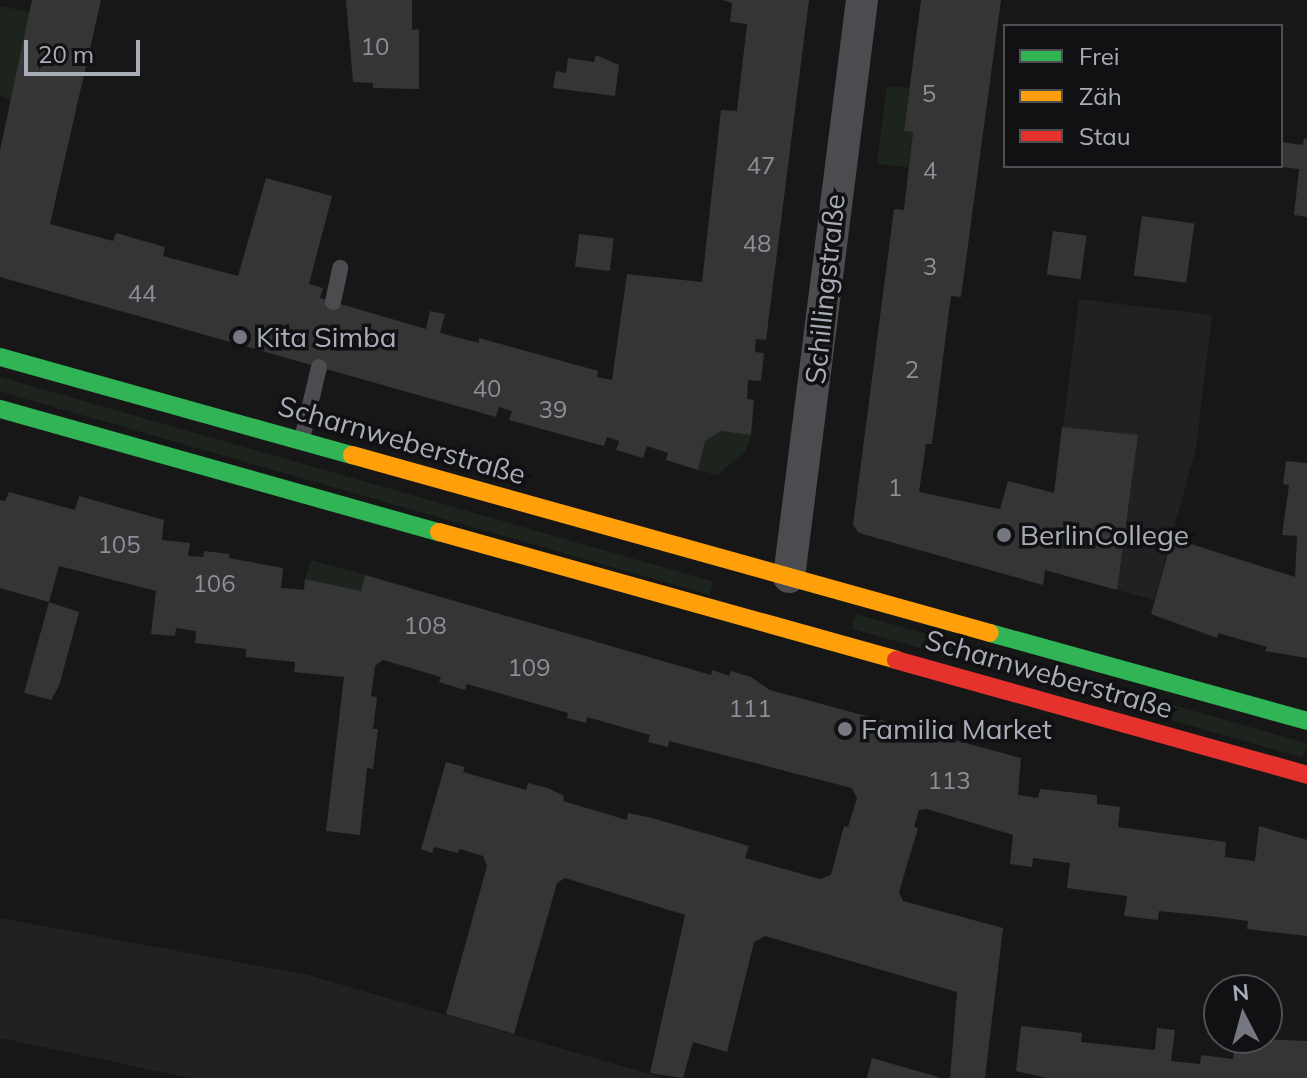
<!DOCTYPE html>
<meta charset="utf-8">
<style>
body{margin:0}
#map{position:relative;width:1307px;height:1078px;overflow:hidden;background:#171717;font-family:Mulish,sans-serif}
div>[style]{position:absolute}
.built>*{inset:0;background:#212123}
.green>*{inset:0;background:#1d241e;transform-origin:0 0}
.building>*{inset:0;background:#353536;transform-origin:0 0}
.lane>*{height:16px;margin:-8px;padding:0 8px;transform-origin:8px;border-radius:8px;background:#4b4c50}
.street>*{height:32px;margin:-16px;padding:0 16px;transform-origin:16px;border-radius:16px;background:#4b4c50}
.fast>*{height:18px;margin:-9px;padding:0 9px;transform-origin:9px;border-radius:9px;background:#30b455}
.slow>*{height:18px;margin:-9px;padding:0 9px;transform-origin:9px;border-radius:9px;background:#ff9f0a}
.jam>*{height:18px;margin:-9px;padding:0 9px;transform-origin:9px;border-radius:9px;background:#e5322d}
.dots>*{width:22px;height:22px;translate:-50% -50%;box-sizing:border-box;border:4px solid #111113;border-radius:50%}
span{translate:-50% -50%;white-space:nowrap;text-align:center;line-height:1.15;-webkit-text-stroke:7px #111113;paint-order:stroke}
.number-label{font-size:24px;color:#8b8f98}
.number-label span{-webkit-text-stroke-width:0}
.street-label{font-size:28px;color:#a8adb8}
.poi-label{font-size:28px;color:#a8adb8}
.left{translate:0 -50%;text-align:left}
.legend{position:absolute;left:1003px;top:24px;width:280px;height:144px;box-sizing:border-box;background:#111113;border:2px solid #4d4f55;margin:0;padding:10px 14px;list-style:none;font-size:24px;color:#a8adb8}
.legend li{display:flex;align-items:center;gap:16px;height:40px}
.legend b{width:40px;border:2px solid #4d4f55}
.north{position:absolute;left:1203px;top:974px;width:80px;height:80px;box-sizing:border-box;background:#111113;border:2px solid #4d4f55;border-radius:50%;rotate:354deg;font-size:22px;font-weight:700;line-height:32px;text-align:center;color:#a8adb8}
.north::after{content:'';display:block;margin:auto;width:28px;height:36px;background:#757880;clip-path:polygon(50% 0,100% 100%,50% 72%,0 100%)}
.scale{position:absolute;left:24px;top:40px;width:116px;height:36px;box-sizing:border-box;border:4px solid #a8adb8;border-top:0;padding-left:10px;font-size:24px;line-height:28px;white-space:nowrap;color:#a8adb8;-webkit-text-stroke:6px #111113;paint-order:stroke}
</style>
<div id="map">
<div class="built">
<i style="clip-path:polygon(1079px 299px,1212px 315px,1196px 449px,1154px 600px,1045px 570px)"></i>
<i style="clip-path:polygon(0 918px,308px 975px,663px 1078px,190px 1078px,0 1038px)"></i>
</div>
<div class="green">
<i style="clip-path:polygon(0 6px,30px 12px,12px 100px,0 96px)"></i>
<i style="clip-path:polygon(887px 86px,909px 88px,904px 130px,913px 132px,908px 167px,877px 164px)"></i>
<i style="left:0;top:377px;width:742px;height:14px;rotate:16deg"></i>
<i style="clip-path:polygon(721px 431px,751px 435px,745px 452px,717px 475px,698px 470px,705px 441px)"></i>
<i style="clip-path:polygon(311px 560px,365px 575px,361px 591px,305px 579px)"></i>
<i style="left:856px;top:614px;width:469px;height:15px;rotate:16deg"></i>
</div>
<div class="building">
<i style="clip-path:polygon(32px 0,101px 0,50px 224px,113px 241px,116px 233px,165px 247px,163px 256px,238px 276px,266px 178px,332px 196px,309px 284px,323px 288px,320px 298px,426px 329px,430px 311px,445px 314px,440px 333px,479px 343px,479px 338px,598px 371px,597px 377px,612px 380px,627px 274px,702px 282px,721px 110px,737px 111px,747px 24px,730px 22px,732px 3px,723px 0,809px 0,766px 340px,756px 339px,755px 352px,764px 353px,761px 381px,748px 380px,747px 399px,754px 400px,751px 435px,721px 431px,705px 441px,698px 470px,666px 460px,668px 453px,647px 446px,643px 458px,616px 450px,619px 441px,607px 437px,604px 446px,578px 439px,509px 420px,512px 411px,499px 407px,496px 417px,0 277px,0 150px)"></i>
<i style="clip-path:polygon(346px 0,412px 0,412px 30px,419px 29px,419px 89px,373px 88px,373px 83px,353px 82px)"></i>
<i style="clip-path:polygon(921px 0,1001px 0,961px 297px,951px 296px,932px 444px,926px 444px,919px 492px,1000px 509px,1008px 481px,1054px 493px,1062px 427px,1138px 435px,1117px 590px,1045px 570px,1043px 585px,859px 533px,853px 525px,894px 209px,904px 210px,907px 183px,913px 132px,904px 131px)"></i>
<i style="clip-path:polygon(596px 55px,619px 65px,615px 96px,553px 88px,556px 71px,566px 73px,568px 58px,594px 62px)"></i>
<i style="clip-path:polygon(1304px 138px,1307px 139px,1307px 217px,1294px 215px,1299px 169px,1281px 167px,1281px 142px,1303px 145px)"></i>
<i style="left:1142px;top:216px;width:53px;height:60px;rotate:8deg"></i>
<i style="left:1053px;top:231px;width:34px;height:44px;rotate:8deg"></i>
<i style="left:579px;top:234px;width:35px;height:33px;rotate:7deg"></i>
<i style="clip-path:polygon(1286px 461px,1307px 463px,1307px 658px,1265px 651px,1267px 647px,1218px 633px,1217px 638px,1151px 614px,1172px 538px,1295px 577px,1297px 536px,1282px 535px,1289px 485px,1283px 484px)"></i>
<i style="clip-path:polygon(9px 492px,75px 510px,79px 496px,164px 520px,162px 540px,190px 543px,188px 556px,203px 557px,204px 551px,230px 554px,229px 558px,283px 568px,281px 588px,304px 590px,305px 579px,361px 591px,365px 575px,711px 675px,712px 670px,729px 676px,731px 671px,751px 677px,770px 690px,1021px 758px,1018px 795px,1038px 798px,1040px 789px,1097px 795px,1097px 804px,1120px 807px,1118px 827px,1226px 842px,1225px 857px,1255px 861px,1259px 826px,1307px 840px,1307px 936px,1247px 929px,1248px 921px,1218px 917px,1159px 911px,1158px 920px,1124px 916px,1127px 896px,1067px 888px,1070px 863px,1033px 858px,1032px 867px,1010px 864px,1013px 835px,927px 809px,919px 810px,914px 827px,918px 828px,899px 892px,903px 901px,1003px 928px,985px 1078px,950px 1078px,957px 992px,765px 936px,754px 942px,727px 1052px,693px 1042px,683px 1078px,650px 1073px,685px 915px,565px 878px,557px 883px,514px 1034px,446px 1014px,487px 866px,483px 856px,460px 849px,458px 853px,434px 847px,432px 853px,421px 849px,446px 762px,465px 767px,463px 772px,526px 790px,528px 783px,548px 788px,564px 796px,563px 801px,627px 820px,628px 813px,648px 817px,749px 846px,745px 858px,820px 879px,831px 875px,844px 826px,848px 827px,857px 798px,852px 788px,669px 741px,668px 747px,648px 742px,650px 735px,587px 717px,586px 723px,567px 718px,568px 713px,467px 684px,465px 690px,439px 682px,441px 677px,383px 660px,375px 666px,371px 696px,377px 697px,373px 729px,378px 729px,373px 769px,367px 768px,360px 835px,326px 831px,344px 677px,294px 672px,295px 662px,246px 657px,246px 649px,195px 643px,196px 631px,176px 628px,175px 636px,151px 634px,156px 591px,59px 566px,49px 602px,79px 612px,59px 686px,51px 700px,24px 693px,49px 602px,0 588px,0 500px,5px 501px)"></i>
<i style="clip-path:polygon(1021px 1026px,1082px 1033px,1081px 1042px,1155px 1050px,1157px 1028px,1175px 1030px,1171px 1061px,1200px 1064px,1201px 1055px,1233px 1059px,1236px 1038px,1307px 1041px,1307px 1078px,1047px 1078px,1016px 1071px)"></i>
<i style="clip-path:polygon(872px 1058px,938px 1077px,938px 1078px,867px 1078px)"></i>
</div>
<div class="lane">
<i style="left:333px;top:302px;width:35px;rotate:-78deg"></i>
<i style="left:302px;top:439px;width:74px;rotate:-76.7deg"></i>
</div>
<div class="street">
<i style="left:789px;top:577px;width:582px;rotate:-82.79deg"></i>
</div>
<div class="fast">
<i style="left:0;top:357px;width:365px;rotate:15.6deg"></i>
<i style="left:0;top:409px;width:456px;rotate:15.7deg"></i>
<i style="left:990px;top:633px;width:329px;rotate:15.5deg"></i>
</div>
<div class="slow">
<i style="left:352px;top:455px;width:662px;rotate:15.59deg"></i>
<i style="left:439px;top:532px;width:475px;rotate:15.6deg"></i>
</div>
<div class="jam">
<i style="left:896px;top:660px;width:427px;rotate:15.6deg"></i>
</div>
<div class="dots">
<i style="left:240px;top:337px;background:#757880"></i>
<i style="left:1004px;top:535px;background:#757880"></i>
<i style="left:845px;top:729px;background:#757880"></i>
</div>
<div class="number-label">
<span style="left:375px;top:47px">10</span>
<span style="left:929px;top:94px">5</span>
<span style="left:761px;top:166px">47</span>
<span style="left:930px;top:171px">4</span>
<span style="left:757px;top:244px">48</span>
<span style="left:930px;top:267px">3</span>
<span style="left:142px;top:294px">44</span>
<span style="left:912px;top:370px">2</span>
<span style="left:487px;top:389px">40</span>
<span style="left:553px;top:410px">39</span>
<span style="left:895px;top:488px">1</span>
<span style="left:119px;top:545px">105</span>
<span style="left:214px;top:584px">106</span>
<span style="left:425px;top:626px">108</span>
<span style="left:529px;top:668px">109</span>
<span style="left:750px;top:709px">111</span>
<span style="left:949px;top:781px">113</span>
</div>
<div class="street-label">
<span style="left:825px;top:289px;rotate:-84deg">Schillingstraße</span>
<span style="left:402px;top:440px;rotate:16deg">Scharnweberstraße</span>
<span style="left:1049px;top:674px;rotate:16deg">Scharnweberstraße</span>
</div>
<div class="poi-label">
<span class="left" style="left:256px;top:337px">Kita Simba</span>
<span class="left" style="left:1020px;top:535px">BerlinCollege</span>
<span class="left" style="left:861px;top:729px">Familia Market</span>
</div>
<ul class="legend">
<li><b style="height:10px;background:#30b455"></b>Frei</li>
<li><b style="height:10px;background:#ff9f0a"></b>Zäh</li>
<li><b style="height:10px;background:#e5322d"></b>Stau</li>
</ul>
<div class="north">N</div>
<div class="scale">20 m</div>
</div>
